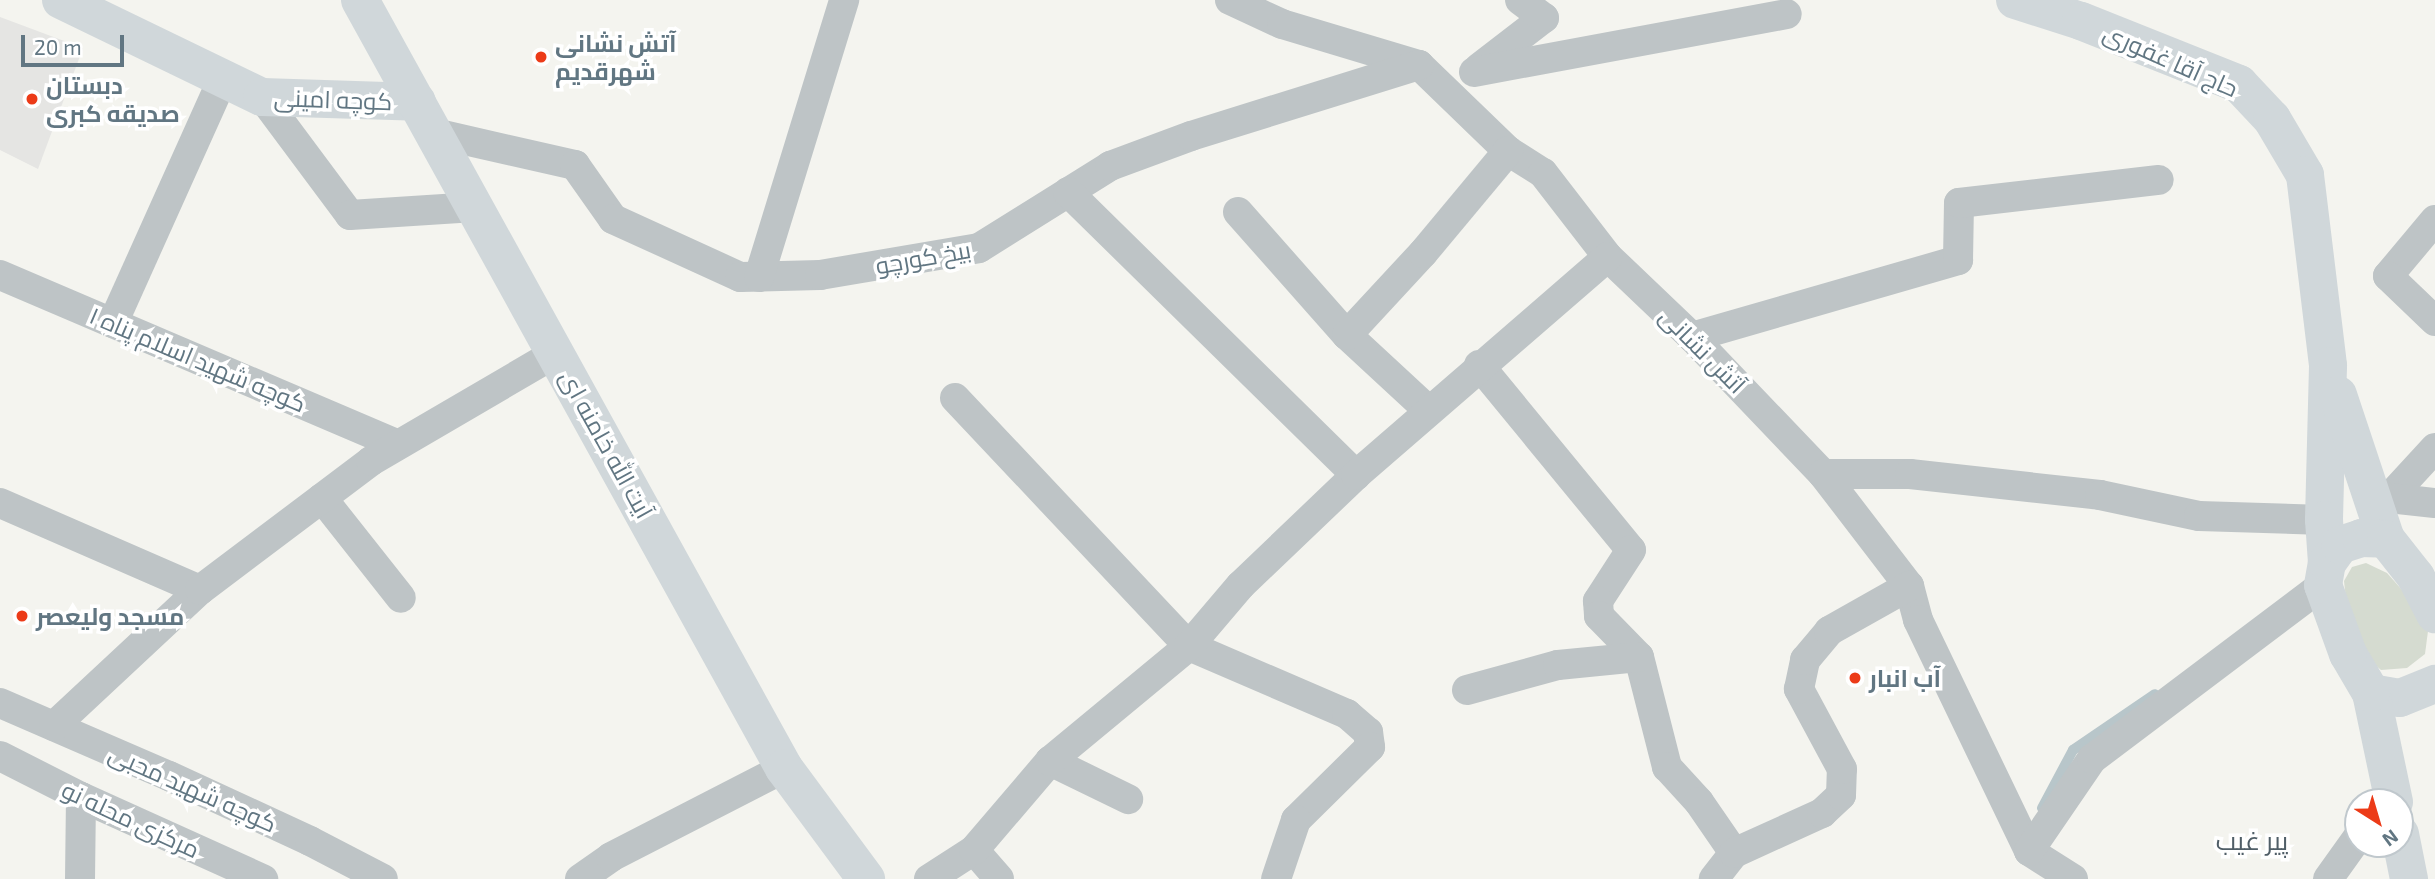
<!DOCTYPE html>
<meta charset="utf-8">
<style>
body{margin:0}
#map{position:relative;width:2435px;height:879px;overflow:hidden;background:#f4f4ef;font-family:"Exo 2",Cairo,sans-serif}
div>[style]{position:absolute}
.built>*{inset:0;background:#e5e5e3}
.green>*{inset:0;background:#d5dbd0}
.stream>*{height:10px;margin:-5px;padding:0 5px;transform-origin:5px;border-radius:5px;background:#b8c6ca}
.street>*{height:30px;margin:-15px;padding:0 15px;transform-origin:15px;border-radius:15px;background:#bec4c6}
.secondary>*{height:38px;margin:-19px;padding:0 19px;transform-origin:19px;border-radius:19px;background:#d0d7da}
.dots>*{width:19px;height:19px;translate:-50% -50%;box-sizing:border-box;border:4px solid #fff;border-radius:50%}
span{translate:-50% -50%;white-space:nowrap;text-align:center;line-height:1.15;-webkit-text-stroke:7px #fff;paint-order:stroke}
.poi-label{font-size:24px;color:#617682;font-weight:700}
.left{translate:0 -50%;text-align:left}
.street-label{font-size:24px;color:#617682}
.neighbourhood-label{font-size:26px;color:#505e67}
.north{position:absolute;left:2344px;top:788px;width:70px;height:70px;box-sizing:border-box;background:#fff;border:2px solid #c0c8cd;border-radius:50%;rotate:143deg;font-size:19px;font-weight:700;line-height:28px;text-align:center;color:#617682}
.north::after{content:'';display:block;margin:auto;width:24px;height:32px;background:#ec3b18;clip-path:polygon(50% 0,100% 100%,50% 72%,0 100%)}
.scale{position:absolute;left:21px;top:35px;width:103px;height:32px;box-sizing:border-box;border:4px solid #617682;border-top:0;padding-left:9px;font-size:21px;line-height:24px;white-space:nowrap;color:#617682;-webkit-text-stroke:5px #fff;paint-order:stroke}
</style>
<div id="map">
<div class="built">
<i style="clip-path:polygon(0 17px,83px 48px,38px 169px,0 150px)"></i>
</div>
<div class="green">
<i style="clip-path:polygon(2366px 563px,2387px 573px,2411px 600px,2428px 631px,2425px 654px,2407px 668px,2381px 670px,2360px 652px,2349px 625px,2344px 581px,2352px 567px)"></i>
</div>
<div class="stream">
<i style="left:2042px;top:808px;width:66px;rotate:-61.9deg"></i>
<i style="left:2073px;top:750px;width:99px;rotate:-34.3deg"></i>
</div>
<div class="street">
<i style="left:1230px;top:0;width:57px;rotate:24.8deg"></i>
<i style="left:1282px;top:24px;width:143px;rotate:16.7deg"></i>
<i style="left:1419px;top:65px;width:124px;rotate:44deg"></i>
<i style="left:1508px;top:151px;width:41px;rotate:32.2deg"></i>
<i style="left:1543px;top:173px;width:106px;rotate:52.3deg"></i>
<i style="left:1608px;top:257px;width:116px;rotate:43.6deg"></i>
<i style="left:1692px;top:337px;width:190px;rotate:46.3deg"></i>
<i style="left:1823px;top:474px;width:141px;rotate:52.5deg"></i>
<i style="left:1909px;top:586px;width:35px;rotate:75deg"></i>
<i style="left:1918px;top:620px;width:256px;rotate:64.3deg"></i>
<i style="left:1479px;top:68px;width:82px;rotate:-37.6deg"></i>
<i style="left:1544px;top:18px;width:30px;rotate:-143deg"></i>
<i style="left:1474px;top:72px;width:318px;rotate:-10.5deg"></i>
<i style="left:262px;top:97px;width:147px;rotate:53.3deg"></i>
<i style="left:350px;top:215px;width:125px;rotate:-3.7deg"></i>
<i style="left:434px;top:133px;width:145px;rotate:12.8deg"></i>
<i style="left:575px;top:165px;width:66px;rotate:54.9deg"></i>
<i style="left:613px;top:219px;width:140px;rotate:24.5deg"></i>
<i style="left:740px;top:277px;width:80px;rotate:-1.4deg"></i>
<i style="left:820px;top:275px;width:161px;rotate:-9.6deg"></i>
<i style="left:979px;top:248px;width:155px;rotate:-32deg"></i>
<i style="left:1110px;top:166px;width:86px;rotate:-20.3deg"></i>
<i style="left:1191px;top:136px;width:239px;rotate:-17.3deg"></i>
<i style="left:1068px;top:192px;width:404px;rotate:44.5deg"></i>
<i style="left:1238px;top:212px;width:164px;rotate:48.5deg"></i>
<i style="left:1347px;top:335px;width:112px;rotate:42.8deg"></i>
<i style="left:2435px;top:220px;width:73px;rotate:130deg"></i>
<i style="left:2388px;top:276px;width:65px;rotate:43.8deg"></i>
<i style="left:0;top:275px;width:431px;rotate:23.1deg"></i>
<i style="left:759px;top:277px;width:290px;rotate:-72.9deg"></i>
<i style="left:113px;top:323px;width:269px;rotate:-65.8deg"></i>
<i style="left:1347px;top:335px;width:112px;rotate:-47.2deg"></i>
<i style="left:1423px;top:253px;width:133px;rotate:-50.2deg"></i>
<i style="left:1692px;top:337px;width:277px;rotate:-16.1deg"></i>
<i style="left:1958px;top:260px;width:57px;rotate:-89deg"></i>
<i style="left:1959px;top:203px;width:201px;rotate:-6.6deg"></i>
<i style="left:1479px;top:365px;width:239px;rotate:50.6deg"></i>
<i style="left:1631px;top:550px;width:61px;rotate:122.9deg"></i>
<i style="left:1598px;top:601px;width:15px;rotate:86deg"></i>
<i style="left:1599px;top:616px;width:57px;rotate:45.7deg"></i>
<i style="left:1639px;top:657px;width:114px;rotate:75.7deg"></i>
<i style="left:1667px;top:767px;width:47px;rotate:47.6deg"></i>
<i style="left:1699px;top:802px;width:62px;rotate:55.5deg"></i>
<i style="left:1734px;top:853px;width:33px;rotate:128deg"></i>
<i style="left:955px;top:398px;width:341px;rotate:46.7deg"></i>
<i style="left:1189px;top:646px;width:172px;rotate:23.3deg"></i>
<i style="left:1347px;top:714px;width:28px;rotate:41deg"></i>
<i style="left:1368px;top:732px;width:15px;rotate:82deg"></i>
<i style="left:1370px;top:747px;width:104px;rotate:135.4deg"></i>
<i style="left:1296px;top:820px;width:62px;rotate:108.7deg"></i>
<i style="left:1823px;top:474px;width:87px"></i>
<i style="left:1910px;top:474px;width:191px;rotate:6.3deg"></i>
<i style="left:2100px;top:495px;width:101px;rotate:12deg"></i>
<i style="left:2199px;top:516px;width:125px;rotate:1.8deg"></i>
<i style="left:322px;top:498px;width:127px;rotate:51.7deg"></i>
<i style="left:2389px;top:498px;width:68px;rotate:-47.4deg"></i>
<i style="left:0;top:503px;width:218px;rotate:23.5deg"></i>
<i style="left:2378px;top:506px;width:14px;rotate:-36deg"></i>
<i style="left:2389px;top:498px;width:46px;rotate:6.2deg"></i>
<i style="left:1467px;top:690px;width:94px;rotate:-15.4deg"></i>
<i style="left:1558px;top:665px;width:81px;rotate:-5.6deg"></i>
<i style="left:0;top:703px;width:184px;rotate:23.4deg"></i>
<i style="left:169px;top:776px;width:155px;rotate:24.7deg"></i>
<i style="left:310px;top:841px;width:82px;rotate:27.5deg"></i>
<i style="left:54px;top:726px;width:200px;rotate:-43deg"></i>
<i style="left:200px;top:590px;width:214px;rotate:-37deg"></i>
<i style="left:371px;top:461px;width:214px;rotate:-30.3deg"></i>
<i style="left:0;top:756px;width:91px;rotate:26.8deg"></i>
<i style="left:81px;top:797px;width:200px;rotate:24.3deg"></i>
<i style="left:1050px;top:761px;width:87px;rotate:26deg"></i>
<i style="left:974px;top:850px;width:38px;rotate:49deg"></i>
<i style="left:1734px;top:853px;width:97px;rotate:-24.4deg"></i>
<i style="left:1822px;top:813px;width:26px;rotate:-43deg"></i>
<i style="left:1841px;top:795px;width:26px;rotate:-88deg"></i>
<i style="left:1842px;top:769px;width:91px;rotate:-118.3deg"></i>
<i style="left:1799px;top:689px;width:30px;rotate:-78deg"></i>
<i style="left:1805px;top:660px;width:38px;rotate:-50deg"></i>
<i style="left:1829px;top:631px;width:92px;rotate:-29.4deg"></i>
<i style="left:80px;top:879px;width:82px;rotate:-89.3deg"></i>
<i style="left:580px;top:879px;width:38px;rotate:-35deg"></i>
<i style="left:611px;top:857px;width:195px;rotate:-27.2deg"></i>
<i style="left:929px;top:879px;width:54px;rotate:-32.8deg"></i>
<i style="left:974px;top:850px;width:117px;rotate:-49.5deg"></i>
<i style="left:1050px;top:761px;width:180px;rotate:-39.6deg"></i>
<i style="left:1189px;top:646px;width:80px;rotate:-49.6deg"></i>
<i style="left:1241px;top:585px;width:159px;rotate:-43.7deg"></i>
<i style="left:1356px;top:475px;width:333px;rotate:-40.9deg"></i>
<i style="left:2073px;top:879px;width:52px;rotate:-147.5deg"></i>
<i style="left:2029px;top:851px;width:112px;rotate:-55.6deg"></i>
<i style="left:2092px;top:759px;width:289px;rotate:-37deg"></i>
<i style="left:2328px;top:879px;width:52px;rotate:-54.5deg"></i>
</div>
<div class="secondary">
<i style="left:61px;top:0;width:223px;rotate:25.8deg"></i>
<i style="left:262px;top:97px;width:155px;rotate:1.8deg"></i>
<i style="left:360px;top:0;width:877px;rotate:61.1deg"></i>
<i style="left:784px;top:768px;width:138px;rotate:53.5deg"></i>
<i style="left:2015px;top:0;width:69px;rotate:17.7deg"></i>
<i style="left:2081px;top:21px;width:170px;rotate:21.7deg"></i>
<i style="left:2239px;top:84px;width:48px;rotate:46.7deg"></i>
<i style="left:2272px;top:119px;width:65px;rotate:59.5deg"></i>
<i style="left:2305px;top:175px;width:192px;rotate:83.1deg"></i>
<i style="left:2328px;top:366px;width:154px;rotate:91.5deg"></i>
<i style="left:2324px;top:520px;width:43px;rotate:86deg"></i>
<i style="left:2338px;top:395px;width:152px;rotate:71.6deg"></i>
<i style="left:2371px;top:693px;width:29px;rotate:10deg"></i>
<i style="left:2400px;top:698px;width:38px;rotate:-22deg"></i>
<i style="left:2394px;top:802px;width:111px;rotate:-101.9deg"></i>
<i style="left:2371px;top:693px;width:45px;rotate:-120.5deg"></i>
<i style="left:2348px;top:654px;width:73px;rotate:-109.9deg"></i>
<i style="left:2323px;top:585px;width:22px;rotate:-80deg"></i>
<i style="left:2327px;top:563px;width:22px;rotate:-54deg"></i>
<i style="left:2340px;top:545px;width:22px;rotate:-18deg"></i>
<i style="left:2361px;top:538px;width:25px;rotate:2deg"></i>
<i style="left:2386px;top:539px;width:48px;rotate:51.7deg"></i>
<i style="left:2416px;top:577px;width:42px;rotate:62.8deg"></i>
<i style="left:2400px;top:834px;width:46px;rotate:78.7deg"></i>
</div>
<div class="dots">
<i style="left:541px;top:57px;background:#ec3b18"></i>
<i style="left:32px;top:99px;background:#ec3b18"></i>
<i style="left:22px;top:616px;background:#ec3b18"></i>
<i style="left:1855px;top:678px;background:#ec3b18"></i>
</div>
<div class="poi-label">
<span class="left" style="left:555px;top:57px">آتش نشانی<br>شهرقدیم</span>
<span class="left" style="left:46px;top:99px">دبستان<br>صدیقه کبری</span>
<span class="left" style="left:36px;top:616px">مسجد ولیعصر</span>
<span class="left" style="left:1869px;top:678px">آب انبار</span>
</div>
<div class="street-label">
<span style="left:2171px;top:60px;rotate:24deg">حاج آقا غفوری</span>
<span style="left:333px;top:99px;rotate:2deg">کوچه امینی</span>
<span style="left:923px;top:257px;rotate:-10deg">بیخ کورچو</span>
<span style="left:1703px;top:350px;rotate:45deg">آتش نشانی</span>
<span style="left:198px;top:359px;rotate:23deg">کوچه شهید اسلام پناه ۱</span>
<span style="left:607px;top:444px;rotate:61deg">آیت الله خامنه ای</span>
<span style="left:193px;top:788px;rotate:24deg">کوچه شهید محبی</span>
<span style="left:131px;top:819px;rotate:25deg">مرکزی محله نو</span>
</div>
<div class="neighbourhood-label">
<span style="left:2252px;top:840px">پیر غیب</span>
</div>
<div class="north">N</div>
<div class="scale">20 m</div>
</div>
